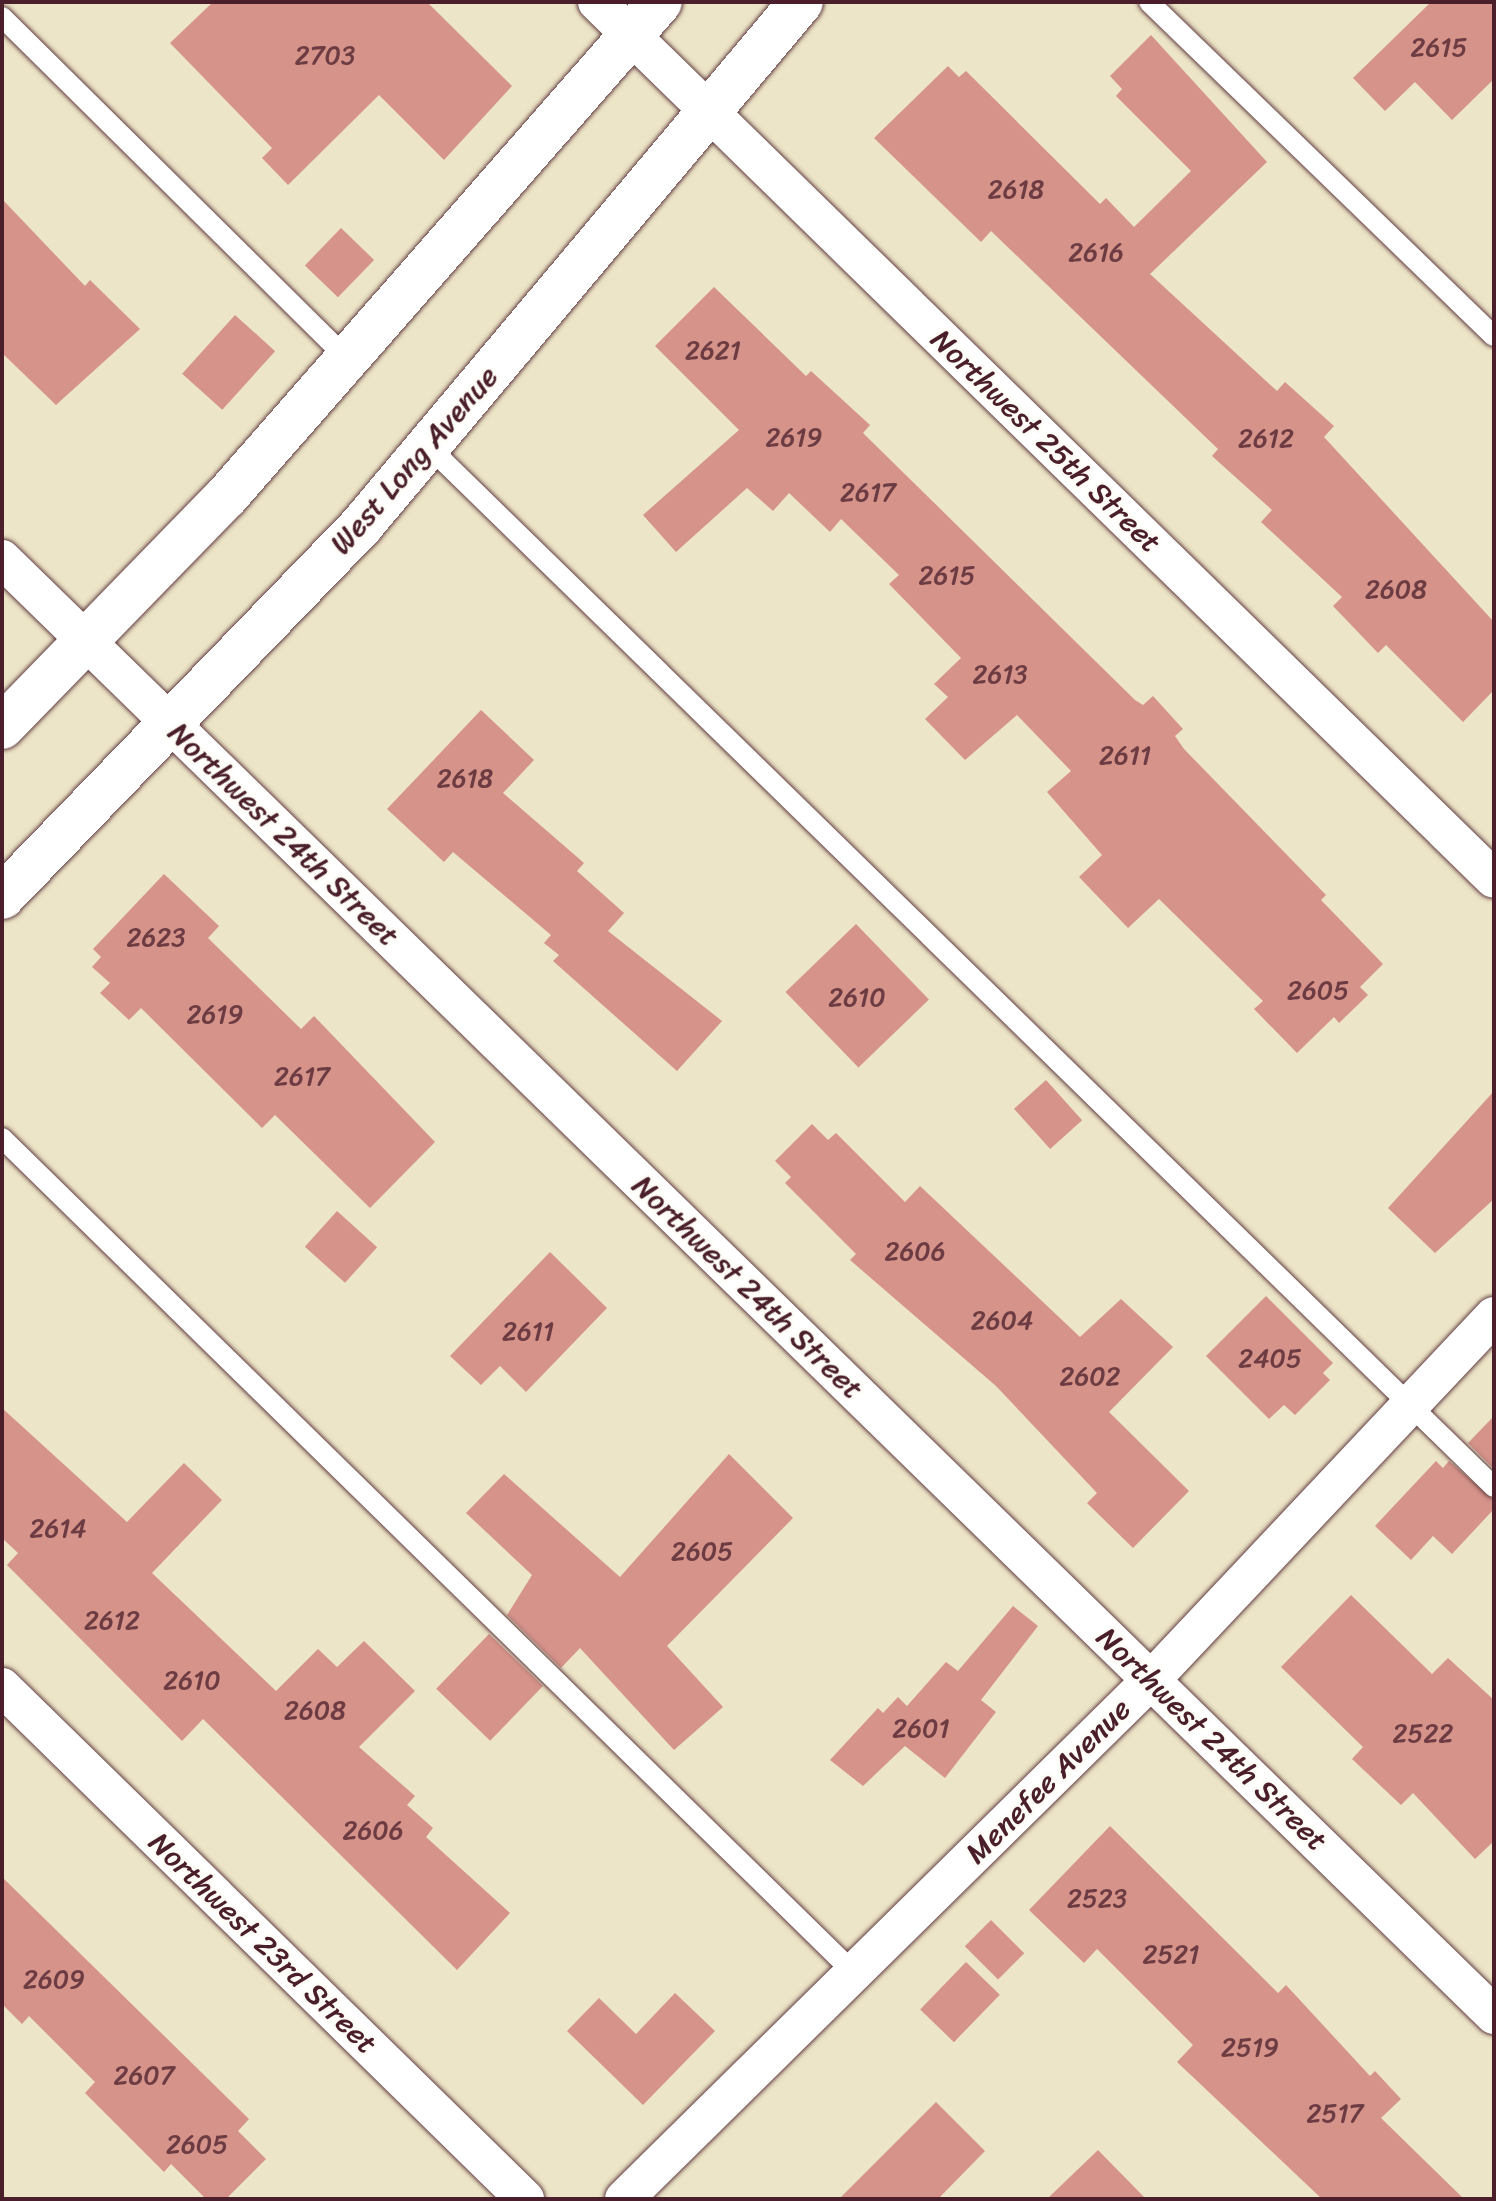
<!DOCTYPE html>
<style>
body{margin:0}
#map{position:relative;width:1496px;height:2201px;overflow:hidden;background:#ede5c7;font-family:Sriracha,sans-serif}
div>[style]{position:absolute}
.building>*{inset:0;background:#d5938a;transform-origin:0 0}
.roads{filter:drop-shadow(0 0 2px #623d42) drop-shadow(0 0 2px #623d42)}
.service>*{height:20px;margin:-10px;padding:0 10px;transform-origin:10px;border-radius:10px;background:#fff}
.minor>*{height:38px;margin:-19px;padding:0 19px;transform-origin:19px;border-radius:19px;background:#fff}
.secondary>*{height:44px;margin:-22px;padding:0 22px;transform-origin:22px;border-radius:22px;background:#fff}
span{translate:-50% -50%;white-space:nowrap;text-align:center;line-height:1.15;-webkit-text-stroke:6px #fdfcf7;paint-order:stroke}
.number-label{font-size:26px;color:#6d3c43}
.number-label span{-webkit-text-stroke-width:0}
.street-label{font-size:30px;color:#4a1f2b}
.frame{position:absolute;inset:0;border:4px solid #4a1f2b;pointer-events:none}
</style>
<div id="map">
<div class="building">
<i style="clip-path:polygon(213px 2px,427px 2px,512px 86px,444px 160px,379px 95px,288px 185px,262px 158px,272px 148px,170px 43px)"></i>
<i style="clip-path:polygon(1431px 2px,1494px 2px,1494px 79px,1452px 120px,1415px 82px,1385px 111px,1353px 78px)"></i>
<i style="clip-path:polygon(1151px 35px,1267px 162px,1150px 274px,1277px 391px,1285px 382px,1334px 426px,1324px 437px,1494px 622px,1494px 690px,1463px 722px,1386px 645px,1378px 653px,1333px 606px,1342px 597px,1261px 522px,1272px 510px,1212px 456px,1218px 449px,991px 231px,981px 242px,874px 138px,948px 66px,959px 77px,966px 71px,1100px 204px,1106px 198px,1134px 227px,1191px 171px,1116px 96px,1122px 89px,1110px 76px)"></i>
<i style="clip-path:polygon(2px 199px,85px 286px,90px 280px,140px 329px,56px 405px,2px 353px)"></i>
<i style="left:341px;top:228px;width:46px;height:52px;rotate:44deg"></i>
<i style="clip-path:polygon(714px 287px,806px 376px,811px 371px,870px 425px,863px 433px,1135px 700px,1143px 705px,1153px 696px,1183px 729px,1175px 736px,1184px 749px,1326px 895px,1321px 900px,1383px 964px,1360px 987px,1368px 995px,1339px 1023px,1334px 1017px,1297px 1053px,1254px 1009px,1263px 1001px,1159px 899px,1128px 928px,1079px 877px,1102px 855px,1047px 792px,1071px 771px,1017px 715px,965px 760px,925px 719px,948px 697px,934px 684px,961px 658px,889px 584px,899px 575px,841px 519px,830px 532px,789px 493px,773px 511px,747px 488px,676px 552px,643px 515px,739px 430px,655px 346px)"></i>
<i style="left:235px;top:315px;width:54px;height:79px;rotate:42deg"></i>
<i style="clip-path:polygon(481px 710px,534px 760px,503px 793px,584px 863px,577px 871px,624px 913px,608px 931px,722px 1021px,677px 1071px,553px 961px,559px 955px,544px 943px,551px 935px,453px 852px,444px 862px,387px 809px)"></i>
<i style="clip-path:polygon(164px 874px,219px 926px,208px 938px,301px 1029px,314px 1016px,435px 1142px,370px 1208px,275px 1115px,262px 1128px,141px 1008px,129px 1020px,100px 993px,110px 983px,92px 967px,101px 957px,93px 949px)"></i>
<i style="left:856px;top:924px;width:105px;height:98px;rotate:46deg"></i>
<i style="left:1046px;top:1080px;width:54px;height:43px;rotate:48deg"></i>
<i style="clip-path:polygon(1494px 1091px,1494px 1199px,1435px 1253px,1388px 1208px)"></i>
<i style="clip-path:polygon(812px 1124px,828px 1140px,836px 1133px,905px 1202px,920px 1186px,1080px 1337px,1121px 1299px,1173px 1347px,1109px 1412px,1189px 1491px,1133px 1548px,1087px 1503px,1097px 1493px,996px 1386px,850px 1260px,856px 1254px,785px 1183px,791px 1177px,775px 1161px)"></i>
<i style="left:337px;top:1211px;width:54px;height:48px;rotate:42deg"></i>
<i style="clip-path:polygon(550px 1252px,607px 1308px,526px 1392px,500px 1366px,481px 1385px,450px 1356px)"></i>
<i style="clip-path:polygon(1266px 1296px,1333px 1363px,1323px 1373px,1330px 1380px,1295px 1415px,1284px 1405px,1269px 1419px,1206px 1356px)"></i>
<i style="clip-path:polygon(2px 1408px,127px 1522px,184px 1463px,222px 1500px,152px 1573px,276px 1691px,318px 1649px,337px 1667px,364px 1641px,415px 1691px,359px 1747px,415px 1796px,407px 1805px,433px 1828px,426px 1837px,510px 1913px,457px 1970px,203px 1719px,182px 1741px,7px 1565px,18px 1553px,2px 1538px)"></i>
<i style="clip-path:polygon(1494px 1416px,1494px 1469px,1468px 1443px)"></i>
<i style="clip-path:polygon(729px 1454px,793px 1518px,667px 1646px,723px 1707px,674px 1750px,580px 1648px,561px 1668px,507px 1615px,532px 1575px,466px 1513px,504px 1474px,620px 1577px)"></i>
<i style="clip-path:polygon(1436px 1461px,1443px 1468px,1449px 1461px,1494px 1500px,1494px 1509px,1452px 1554px,1433px 1536px,1411px 1560px,1375px 1526px)"></i>
<i style="clip-path:polygon(1351px 1595px,1432px 1674px,1448px 1658px,1494px 1700px,1494px 1841px,1475px 1859px,1413px 1793px,1401px 1805px,1352px 1759px,1363px 1747px,1281px 1667px)"></i>
<i style="clip-path:polygon(1013px 1606px,1038px 1626px,981px 1700px,996px 1712px,945px 1778px,905px 1746px,863px 1786px,830px 1760px,878px 1708px,883px 1713px,898px 1697px,907px 1706px,946px 1662px,958px 1671px)"></i>
<i style="left:489px;top:1634px;width:75px;height:76px;rotate:44deg"></i>
<i style="clip-path:polygon(1110px 1826px,1278px 1993px,1286px 1985px,1370px 2076px,1375px 2071px,1401px 2099px,1381px 2118px,1464px 2199px,1322px 2199px,1177px 2062px,1193px 2045px,1097px 1949px,1084px 1963px,1029px 1910px)"></i>
<i style="clip-path:polygon(2px 1877px,249px 2119px,238px 2131px,266px 2159px,226px 2199px,206px 2199px,171px 2164px,164px 2172px,85px 2093px,95px 2082px,29px 2016px,22px 2024px,2px 2004px)"></i>
<i style="left:991px;top:1920px;width:47px;height:37px;rotate:45deg"></i>
<i style="left:966px;top:1962px;width:47px;height:66px;rotate:44deg"></i>
<i style="clip-path:polygon(675px 1993px,715px 2031px,643px 2105px,567px 2031px,599px 1998px,636px 2034px)"></i>
<i style="clip-path:polygon(936px 2102px,985px 2151px,938px 2199px,839px 2199px)"></i>
<i style="clip-path:polygon(1098px 2150px,1146px 2199px,1047px 2199px)"></i>
</div>
<div class="roads">
<div class="service">
<i style="left:1149px;top:2px;width:480px;rotate:44.1deg"></i>
<i style="left:2px;top:17px;width:485px;rotate:44.7deg"></i>
<i style="left:428px;top:446px;width:1490px;rotate:44.32deg"></i>
<i style="left:2px;top:1138px;width:1193px;rotate:44.42deg"></i>
</div>
<div class="minor">
<i style="left:597px;top:2px;width:1254px;rotate:44.35deg"></i>
<i style="left:2px;top:559px;width:2085px;rotate:44.3deg"></i>
<i style="left:2px;top:1687px;width:732px;rotate:44.39deg"></i>
<i style="left:624px;top:2199px;width:740px;rotate:-44.56deg"></i>
<i style="left:1151px;top:1680px;width:500px;rotate:-46.7deg"></i>
</div>
<div class="secondary">
<i style="left:2px;top:727px;width:321px;rotate:-45.8deg"></i>
<i style="left:226px;top:497px;width:658px;rotate:-48.76deg"></i>
<i style="left:2px;top:897px;width:516px;rotate:-45.94deg"></i>
<i style="left:361px;top:526px;width:684px;rotate:-49.98deg"></i>
</div>
</div>
<div class="number-label">
<span style="left:1439px;top:48px">2615</span>
<span style="left:325px;top:56px">2703</span>
<span style="left:1016px;top:190px">2618</span>
<span style="left:1096px;top:253px">2616</span>
<span style="left:713px;top:351px">2621</span>
<span style="left:794px;top:438px">2619</span>
<span style="left:1266px;top:439px">2612</span>
<span style="left:868px;top:493px">2617</span>
<span style="left:947px;top:576px">2615</span>
<span style="left:1396px;top:590px">2608</span>
<span style="left:1000px;top:675px">2613</span>
<span style="left:1125px;top:756px">2611</span>
<span style="left:465px;top:779px">2618</span>
<span style="left:156px;top:938px">2623</span>
<span style="left:1318px;top:991px">2605</span>
<span style="left:857px;top:998px">2610</span>
<span style="left:215px;top:1015px">2619</span>
<span style="left:302px;top:1077px">2617</span>
<span style="left:915px;top:1252px">2606</span>
<span style="left:1002px;top:1321px">2604</span>
<span style="left:528px;top:1332px">2611</span>
<span style="left:1270px;top:1359px">2405</span>
<span style="left:1090px;top:1377px">2602</span>
<span style="left:58px;top:1529px">2614</span>
<span style="left:702px;top:1552px">2605</span>
<span style="left:112px;top:1621px">2612</span>
<span style="left:192px;top:1681px">2610</span>
<span style="left:315px;top:1711px">2608</span>
<span style="left:921px;top:1729px">2601</span>
<span style="left:1423px;top:1734px">2522</span>
<span style="left:373px;top:1831px">2606</span>
<span style="left:1097px;top:1899px">2523</span>
<span style="left:1171px;top:1955px">2521</span>
<span style="left:54px;top:1980px">2609</span>
<span style="left:1250px;top:2048px">2519</span>
<span style="left:144px;top:2076px">2607</span>
<span style="left:1335px;top:2114px">2517</span>
<span style="left:197px;top:2145px">2605</span>
</div>
<div class="street-label">
<span style="left:1046px;top:441px;rotate:44deg">Northwest 25th Street</span>
<span style="left:414px;top:460px;rotate:-49deg">West Long Avenue</span>
<span style="left:284px;top:834px;rotate:44deg">Northwest 24th Street</span>
<span style="left:748px;top:1287px;rotate:44deg">Northwest 24th Street</span>
<span style="left:1212px;top:1739px;rotate:44deg">Northwest 24th Street</span>
<span style="left:1048px;top:1781px;rotate:-45deg">Menefee Avenue</span>
<span style="left:263px;top:1943px;rotate:44deg">Northwest 23rd Street</span>
</div>
<div class="frame"></div>
</div>
